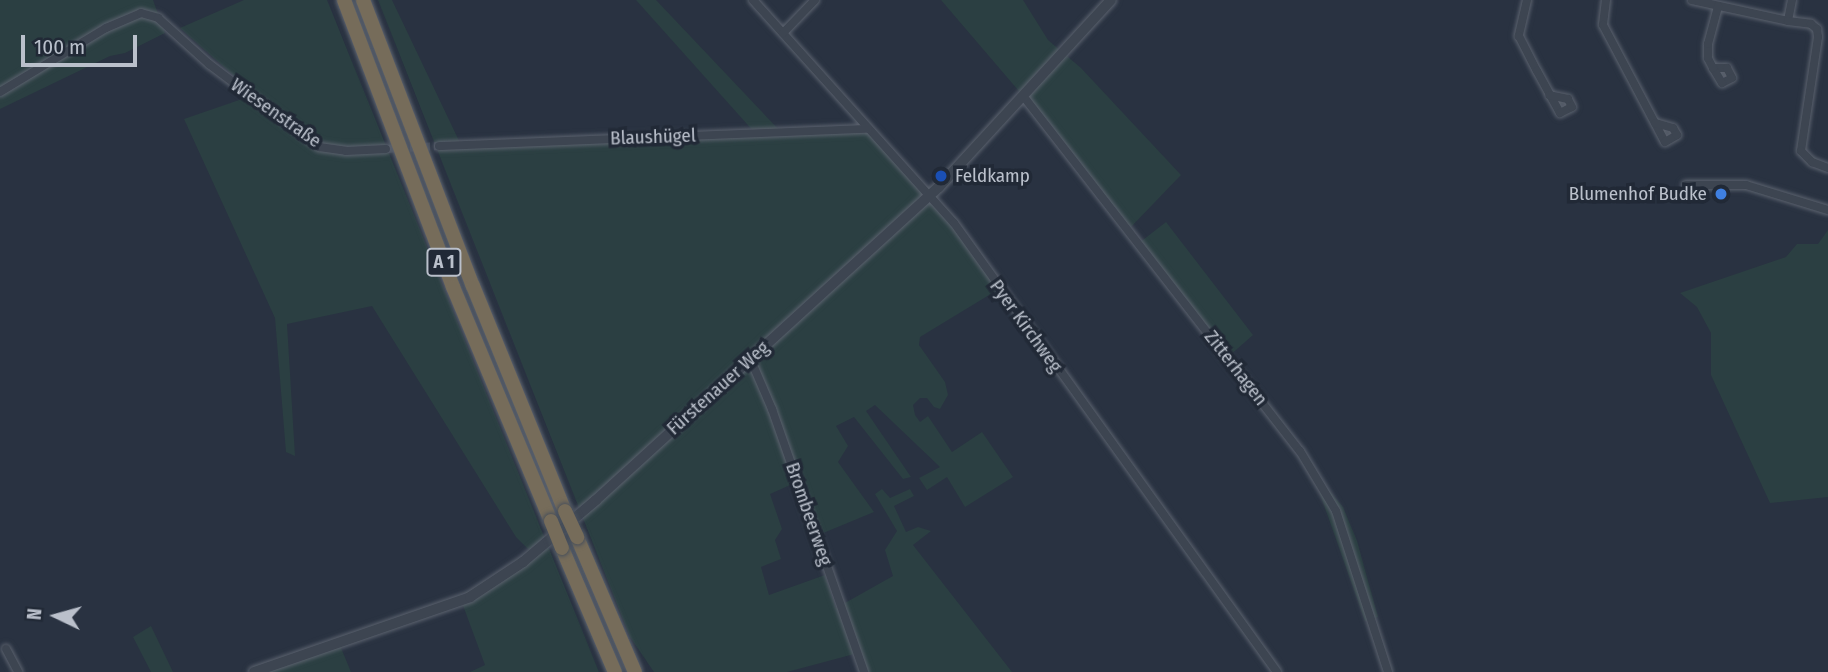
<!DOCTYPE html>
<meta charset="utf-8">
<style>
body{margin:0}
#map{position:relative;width:1828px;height:672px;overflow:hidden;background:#293241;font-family:"Fira Sans Condensed",sans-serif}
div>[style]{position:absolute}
.green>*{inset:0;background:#2b3f42}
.minor-tunnel>*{height:8px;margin-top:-4px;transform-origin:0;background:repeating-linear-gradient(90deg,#3f4756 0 8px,transparent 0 12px)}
.roads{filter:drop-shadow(0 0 2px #5b626e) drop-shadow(0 0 2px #5b626e)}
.minor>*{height:8px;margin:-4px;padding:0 4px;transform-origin:4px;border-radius:4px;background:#3d4551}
.tertiary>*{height:10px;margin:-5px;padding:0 5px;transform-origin:5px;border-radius:5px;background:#3d4551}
.motorway>*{height:14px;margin:-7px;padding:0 7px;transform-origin:7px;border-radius:7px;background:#766c5a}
.bridges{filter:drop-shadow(0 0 2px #474f5b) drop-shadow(0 0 2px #474f5b)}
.motorway-bridge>*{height:14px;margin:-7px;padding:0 7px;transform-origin:7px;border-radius:7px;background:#766c5a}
.dots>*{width:19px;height:19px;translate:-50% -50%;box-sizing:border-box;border:4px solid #212936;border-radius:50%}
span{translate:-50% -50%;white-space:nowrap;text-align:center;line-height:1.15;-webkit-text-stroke:7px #212936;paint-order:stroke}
.shield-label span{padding:2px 5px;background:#212936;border:2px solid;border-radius:5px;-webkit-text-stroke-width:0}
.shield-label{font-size:18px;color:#bac0cb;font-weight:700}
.street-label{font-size:19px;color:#bac0cb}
.poi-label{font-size:19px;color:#bac0cb}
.left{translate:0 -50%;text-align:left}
.right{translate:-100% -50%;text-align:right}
.north{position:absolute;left:21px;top:581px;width:70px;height:70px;-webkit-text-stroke:5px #212936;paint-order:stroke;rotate:275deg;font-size:19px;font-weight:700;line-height:28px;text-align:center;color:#bac0cb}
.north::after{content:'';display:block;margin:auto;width:24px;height:32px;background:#bac0cb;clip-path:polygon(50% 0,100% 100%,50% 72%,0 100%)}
.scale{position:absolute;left:21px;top:35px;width:116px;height:32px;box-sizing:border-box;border:4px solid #bac0cb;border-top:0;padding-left:9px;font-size:21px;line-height:24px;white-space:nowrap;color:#bac0cb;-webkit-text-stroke:5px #212936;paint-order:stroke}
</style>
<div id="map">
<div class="green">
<i style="clip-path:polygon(0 0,153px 0,165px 33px,125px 53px,110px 56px,0 109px)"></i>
<i style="clip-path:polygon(244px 0,327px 0,599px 672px,470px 672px,485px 665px,461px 600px,538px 549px,528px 549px,516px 537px,372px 306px,287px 324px,295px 456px,286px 452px,275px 318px,184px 119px,245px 98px,253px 93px,180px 28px)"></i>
<i style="clip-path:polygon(378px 0,392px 0,461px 145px,755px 133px,636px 0,656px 0,781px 132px,868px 129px,935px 201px,999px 289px,920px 337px,919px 345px,945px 382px,948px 395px,940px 409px,934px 407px,927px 398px,920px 398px,913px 405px,915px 415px,920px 422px,928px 416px,952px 452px,982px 432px,1013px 477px,965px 507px,947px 477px,927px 490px,919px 478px,940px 467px,875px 405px,866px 411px,911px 477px,903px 479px,854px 417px,836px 426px,848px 446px,838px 462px,874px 512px,816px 536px,797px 482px,770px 494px,782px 529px,775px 540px,781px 559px,761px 567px,769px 595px,825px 575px,836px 608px,893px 576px,885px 550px,897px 531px,875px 494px,882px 489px,890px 498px,910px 489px,914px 496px,894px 506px,906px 532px,918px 527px,931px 531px,913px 545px,1012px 672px,865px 672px,858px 653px,787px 672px,654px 672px,630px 637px)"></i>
<i style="clip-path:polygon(941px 0,1023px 0,1048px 40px,1081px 68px,1181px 175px,1129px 229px,1139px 243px,1166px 222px,1253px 335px,1228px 357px,1024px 97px)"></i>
<i style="clip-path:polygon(1828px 230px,1828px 497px,1770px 503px,1711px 375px,1711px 333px,1697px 307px,1680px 293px,1786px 257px,1797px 244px,1818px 244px)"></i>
<i style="clip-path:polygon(1326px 487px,1343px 507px,1357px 541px,1378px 617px,1365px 621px,1320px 494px)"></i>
<i style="clip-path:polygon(151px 626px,173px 672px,151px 672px,133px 637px)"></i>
<i style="clip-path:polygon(339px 643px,351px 672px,255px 672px)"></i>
</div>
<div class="minor-tunnel">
<i style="left:386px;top:149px;width:53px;rotate:-3.2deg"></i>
</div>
<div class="roads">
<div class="minor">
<i style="left:753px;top:0;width:300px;rotate:48deg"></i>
<i style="left:954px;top:223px;width:553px;rotate:54.27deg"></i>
<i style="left:1527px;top:0;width:37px;rotate:103deg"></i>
<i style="left:1519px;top:36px;width:39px;rotate:63deg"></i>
<i style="left:1537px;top:71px;width:48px;rotate:61.3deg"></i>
<i style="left:1560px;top:113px;width:13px;rotate:-27deg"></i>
<i style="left:1572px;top:107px;width:9px;rotate:-117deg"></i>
<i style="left:1568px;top:99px;width:19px;rotate:-168deg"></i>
<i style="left:1606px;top:0;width:25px;rotate:97deg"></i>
<i style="left:1603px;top:25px;width:132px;rotate:62.1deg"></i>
<i style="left:1665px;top:142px;width:14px;rotate:-30deg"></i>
<i style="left:1677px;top:135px;width:8px;rotate:-120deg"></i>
<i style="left:1673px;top:128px;width:18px;rotate:-164deg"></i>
<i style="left:1692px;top:0;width:98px;rotate:12.3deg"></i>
<i style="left:1792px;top:0;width:21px;rotate:101deg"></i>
<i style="left:1788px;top:21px;width:23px;rotate:7deg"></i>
<i style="left:1811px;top:24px;width:8px;rotate:40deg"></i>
<i style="left:1817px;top:29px;width:8px;rotate:83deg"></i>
<i style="left:1818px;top:37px;width:115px;rotate:98.5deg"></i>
<i style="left:1801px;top:151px;width:16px;rotate:45deg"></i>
<i style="left:1812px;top:162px;width:17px;rotate:21deg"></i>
<i style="left:783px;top:33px;width:46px;rotate:-45.9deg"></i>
<i style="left:1713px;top:68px;width:14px"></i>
<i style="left:1727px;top:68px;width:11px;rotate:63deg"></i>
<i style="left:1732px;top:78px;width:11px;rotate:153deg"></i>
<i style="left:1722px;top:83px;width:17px;rotate:-121deg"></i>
<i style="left:1713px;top:68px;width:11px;rotate:-117deg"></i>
<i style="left:1708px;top:58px;width:14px;rotate:-90deg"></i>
<i style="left:1708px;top:44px;width:39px;rotate:-75deg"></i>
<i style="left:0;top:92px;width:124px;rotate:-31.1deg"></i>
<i style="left:106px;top:28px;width:38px;rotate:-23deg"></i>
<i style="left:141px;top:13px;width:18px;rotate:16deg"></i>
<i style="left:158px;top:18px;width:69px;rotate:42deg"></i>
<i style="left:209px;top:64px;width:138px;rotate:37deg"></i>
<i style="left:319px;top:147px;width:27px;rotate:8deg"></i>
<i style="left:346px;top:151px;width:40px;rotate:-2.9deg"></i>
<i style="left:1024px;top:97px;width:449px;rotate:52.1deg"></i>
<i style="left:1300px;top:451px;width:70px;rotate:59deg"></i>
<i style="left:1336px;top:511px;width:169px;rotate:72.1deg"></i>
<i style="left:439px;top:146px;width:429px;rotate:-2.3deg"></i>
<i style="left:1686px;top:185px;width:60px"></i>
<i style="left:1746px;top:185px;width:86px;rotate:17deg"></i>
<i style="left:750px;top:358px;width:56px;rotate:66.7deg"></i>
<i style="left:772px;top:409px;width:279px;rotate:70.7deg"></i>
<i style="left:6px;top:649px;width:26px;rotate:62deg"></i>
</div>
<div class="tertiary">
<i style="left:254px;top:672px;width:229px;rotate:-19.1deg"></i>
<i style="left:470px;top:597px;width:64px;rotate:-33.4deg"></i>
<i style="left:523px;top:562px;width:96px;rotate:-40.3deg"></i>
<i style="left:596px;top:500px;width:464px;rotate:-42.4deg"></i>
<i style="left:939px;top:187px;width:254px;rotate:-47.4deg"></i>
</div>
<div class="motorway">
<i style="left:344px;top:0;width:307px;rotate:69.2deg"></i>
<i style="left:453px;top:287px;width:254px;rotate:67.3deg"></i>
<i style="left:363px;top:0;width:306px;rotate:69deg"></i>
<i style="left:473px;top:286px;width:243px;rotate:67.8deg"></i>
<i style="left:577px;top:537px;width:147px;rotate:66.8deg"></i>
<i style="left:562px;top:548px;width:135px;rotate:66.9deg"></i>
</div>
</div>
<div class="bridges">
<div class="motorway-bridge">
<i style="left:565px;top:511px;width:29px;rotate:65deg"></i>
<i style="left:551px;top:521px;width:29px;rotate:68deg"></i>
</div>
</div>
<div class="dots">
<i style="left:941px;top:176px;background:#1a4fb4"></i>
<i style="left:1721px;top:194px;background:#3f7fe0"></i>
</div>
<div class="shield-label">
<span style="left:444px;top:262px">A 1</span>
</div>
<div class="street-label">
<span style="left:276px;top:113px;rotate:35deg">Wiesenstraße</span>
<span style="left:653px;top:137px;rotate:-2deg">Blaushügel</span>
<span style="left:1026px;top:326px;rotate:54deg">Pyer Kirchweg</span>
<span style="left:1236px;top:368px;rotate:52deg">Zitterhagen</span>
<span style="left:718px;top:388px;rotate:-42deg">Fürstenauer Weg</span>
<span style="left:809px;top:514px;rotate:71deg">Brombeerweg</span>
</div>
<div class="poi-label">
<span class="left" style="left:955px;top:176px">Feldkamp</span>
<span class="right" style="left:1707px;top:194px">Blumenhof Budke</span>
</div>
<div class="north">N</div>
<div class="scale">100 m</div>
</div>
